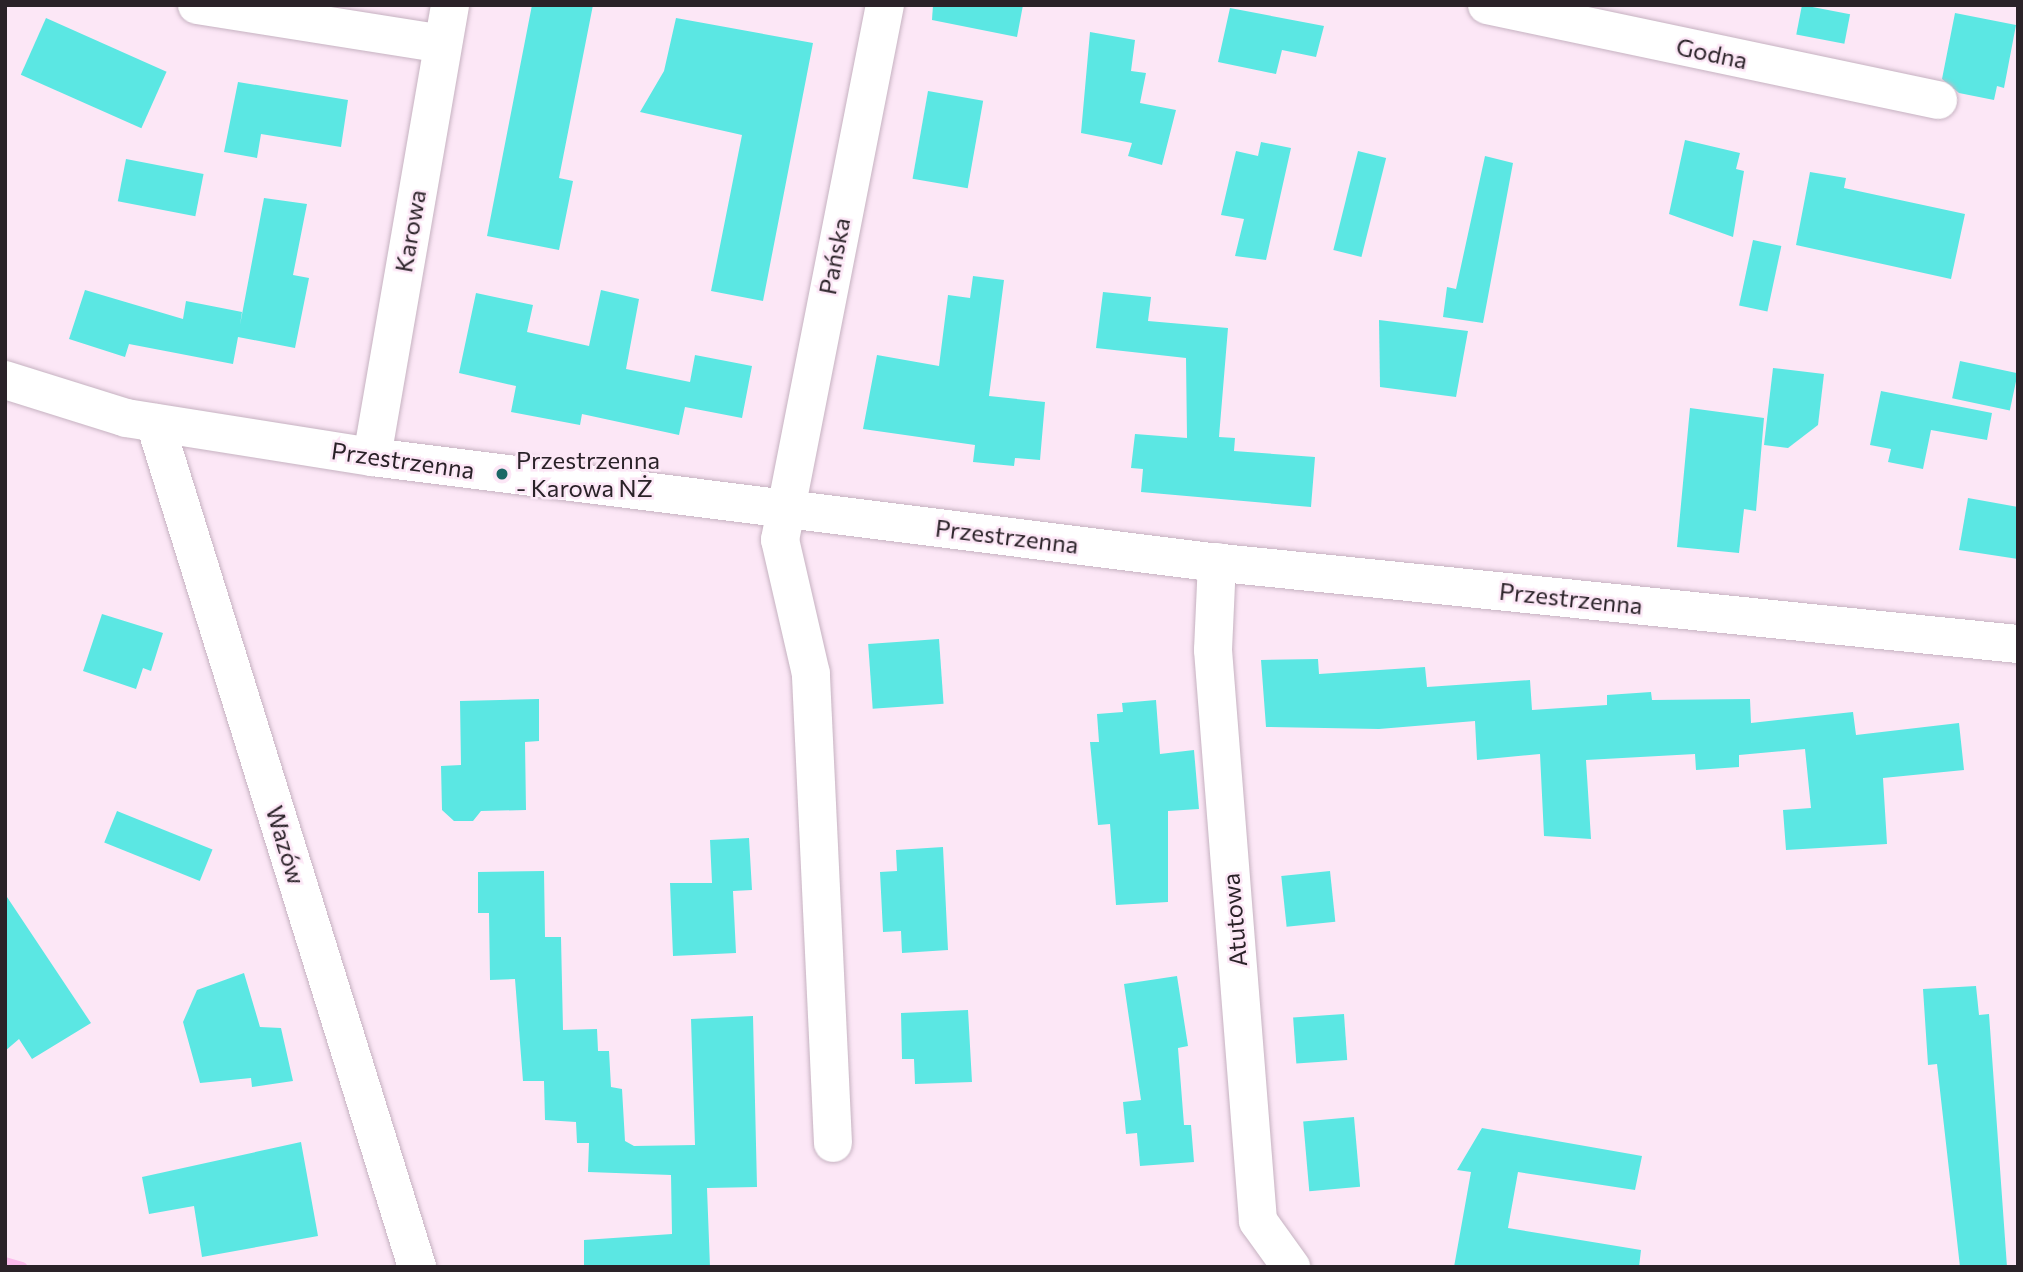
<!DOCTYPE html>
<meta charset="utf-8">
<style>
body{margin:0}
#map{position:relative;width:2023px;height:1272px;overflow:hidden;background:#fce7f6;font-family:Commissioner,sans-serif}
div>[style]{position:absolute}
.stream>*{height:10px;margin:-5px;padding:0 5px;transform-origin:5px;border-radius:5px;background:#fbbbec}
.building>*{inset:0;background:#5be7e3;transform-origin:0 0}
.roads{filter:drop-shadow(0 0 2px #c6b2c1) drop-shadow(0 0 2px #c6b2c1)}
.street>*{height:38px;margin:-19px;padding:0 19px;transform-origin:19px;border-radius:19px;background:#fff}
.secondary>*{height:38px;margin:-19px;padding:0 19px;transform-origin:19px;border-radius:19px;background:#fff}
.dots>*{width:19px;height:19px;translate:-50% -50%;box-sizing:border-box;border:4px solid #fce7f6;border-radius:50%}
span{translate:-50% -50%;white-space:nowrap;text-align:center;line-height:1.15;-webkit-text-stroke:5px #fce7f6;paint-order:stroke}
.street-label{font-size:24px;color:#2a2228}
.poi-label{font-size:24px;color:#2a2228}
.left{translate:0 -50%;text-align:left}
.frame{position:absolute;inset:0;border:7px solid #2a2228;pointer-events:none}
</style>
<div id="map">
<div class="stream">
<i style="left:5px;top:1262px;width:18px;rotate:16deg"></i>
</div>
<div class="building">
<i style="clip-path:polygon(532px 5px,593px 5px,559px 178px,573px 181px,559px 250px,487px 236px)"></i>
<i style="clip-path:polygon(933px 5px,1023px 5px,1017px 37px,932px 20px)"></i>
<i style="left:1802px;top:5px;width:49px;height:30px;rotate:11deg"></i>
<i style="clip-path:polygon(1230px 8px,1324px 26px,1316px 57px,1282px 50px,1276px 74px,1218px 62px)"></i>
<i style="clip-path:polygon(1955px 13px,2016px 25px,2004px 88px,1997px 86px,1994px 100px,1959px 93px,1942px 79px)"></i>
<i style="left:46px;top:18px;width:132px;height:62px;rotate:24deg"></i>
<i style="clip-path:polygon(676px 18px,813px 43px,763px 301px,711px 291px,742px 135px,640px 112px,664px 71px)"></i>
<i style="clip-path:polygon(1090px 32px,1135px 40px,1131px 71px,1146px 73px,1140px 103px,1176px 110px,1162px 165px,1128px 156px,1132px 143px,1081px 133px)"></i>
<i style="clip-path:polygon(238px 82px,348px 100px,341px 147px,261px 134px,257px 158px,224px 152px)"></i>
<i style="left:928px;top:91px;width:56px;height:89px;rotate:10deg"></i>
<i style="clip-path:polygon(1685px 140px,1740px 153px,1736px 169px,1744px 171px,1733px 237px,1669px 214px)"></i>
<i style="clip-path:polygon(1261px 142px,1291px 148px,1266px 260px,1235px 256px,1244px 219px,1221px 215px,1236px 151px,1258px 156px)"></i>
<i style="left:1358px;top:151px;width:29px;height:102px;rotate:14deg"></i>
<i style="clip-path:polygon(1485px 156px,1513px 163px,1483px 323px,1443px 317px,1447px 287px,1456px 289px)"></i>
<i style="left:126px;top:159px;width:79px;height:43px;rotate:11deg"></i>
<i style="clip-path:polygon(1810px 172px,1846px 178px,1844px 188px,1965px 214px,1951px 279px,1796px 245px)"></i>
<i style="clip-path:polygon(264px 198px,307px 204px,293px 275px,309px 278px,295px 348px,238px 337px,233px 364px,129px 344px,125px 357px,69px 339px,85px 290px,183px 319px,186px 301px,242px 312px,240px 325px)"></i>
<i style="left:1753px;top:240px;width:29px;height:67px;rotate:12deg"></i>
<i style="clip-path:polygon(973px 276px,1004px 280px,989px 396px,1045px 402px,1040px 460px,1015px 458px,1014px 466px,973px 462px,975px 445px,863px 429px,877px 355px,939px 366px,948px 295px,970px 298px)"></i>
<i style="clip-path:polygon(601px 290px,639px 299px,626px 369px,690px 382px,695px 355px,752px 366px,742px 418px,685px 407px,679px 435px,582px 414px,580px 425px,511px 412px,516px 386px,459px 373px,476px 293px,533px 305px,527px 332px,589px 346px)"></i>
<i style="clip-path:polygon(1103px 292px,1151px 297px,1148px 321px,1228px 328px,1219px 437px,1235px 438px,1234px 451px,1315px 457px,1311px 507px,1141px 492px,1143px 469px,1131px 468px,1135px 434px,1187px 438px,1186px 358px,1096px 348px)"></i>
<i style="clip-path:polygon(1379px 320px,1468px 331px,1456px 397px,1380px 387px)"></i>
<i style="left:1960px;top:361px;width:59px;height:38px;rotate:12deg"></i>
<i style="clip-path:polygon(1773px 368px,1824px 374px,1818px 425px,1788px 448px,1764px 445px)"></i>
<i style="clip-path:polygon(1881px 391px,1992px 413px,1987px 440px,1931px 430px,1923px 469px,1888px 462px,1891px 449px,1870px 445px)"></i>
<i style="clip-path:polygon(1690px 408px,1764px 418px,1756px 511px,1744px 509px,1739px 553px,1677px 547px)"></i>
<i style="clip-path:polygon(1968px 498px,2018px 507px,2018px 559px,1959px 550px)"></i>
<i style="clip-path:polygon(102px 614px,163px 633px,151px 671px,143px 668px,136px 689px,83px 671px)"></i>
<i style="left:939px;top:639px;width:65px;height:71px;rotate:86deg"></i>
<i style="clip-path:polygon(1318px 659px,1319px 674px,1425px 667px,1427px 687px,1530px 680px,1532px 710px,1607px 705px,1607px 695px,1651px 692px,1652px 700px,1750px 699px,1751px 723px,1853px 712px,1856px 735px,1959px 723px,1964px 770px,1883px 778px,1887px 844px,1786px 850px,1783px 810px,1811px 808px,1805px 749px,1739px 755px,1739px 767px,1696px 770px,1695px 754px,1586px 760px,1591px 839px,1544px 836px,1540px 754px,1477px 760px,1475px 721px,1379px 729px,1266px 727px,1261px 660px)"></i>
<i style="clip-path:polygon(539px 699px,539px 741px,525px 742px,526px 810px,481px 811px,473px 821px,454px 821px,442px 810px,441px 766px,461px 765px,460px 701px)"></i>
<i style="clip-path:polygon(1156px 700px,1160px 754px,1194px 750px,1199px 809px,1168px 811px,1168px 902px,1116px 905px,1110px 824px,1098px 825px,1090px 742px,1099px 742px,1097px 714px,1123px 712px,1122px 703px)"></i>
<i style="left:117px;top:811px;width:103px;height:34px;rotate:22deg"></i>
<i style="clip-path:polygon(749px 838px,752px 890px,733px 891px,736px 953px,673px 956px,670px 883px,712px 883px,710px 840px)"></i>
<i style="clip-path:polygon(943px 847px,948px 950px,902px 953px,901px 931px,883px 932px,880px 872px,897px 871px,896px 850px)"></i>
<i style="clip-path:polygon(544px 871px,545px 937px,561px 937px,563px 1030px,597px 1029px,598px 1051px,609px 1051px,611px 1087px,622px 1089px,625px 1141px,634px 1146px,695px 1145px,691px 1019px,753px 1016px,757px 1187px,707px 1188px,710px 1267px,584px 1267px,584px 1240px,672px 1234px,671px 1175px,588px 1172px,589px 1143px,577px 1143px,576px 1122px,545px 1120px,544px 1081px,523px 1081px,515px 979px,490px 980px,489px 913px,478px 913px,478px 872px)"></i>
<i style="left:1330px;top:871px;width:51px;height:49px;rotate:84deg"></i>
<i style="clip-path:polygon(5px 894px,91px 1023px,32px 1059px,19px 1039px,5px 1051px)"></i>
<i style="clip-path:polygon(244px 973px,260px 1027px,281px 1028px,293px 1081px,252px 1087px,251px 1078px,200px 1083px,183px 1022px,197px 990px)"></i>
<i style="clip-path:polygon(1177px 976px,1188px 1046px,1178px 1048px,1184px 1125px,1191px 1125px,1194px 1162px,1140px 1166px,1137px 1133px,1126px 1134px,1123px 1102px,1141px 1100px,1124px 984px)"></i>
<i style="clip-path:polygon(1976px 986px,1979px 1015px,1989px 1014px,2007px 1267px,1960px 1267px,1937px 1064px,1928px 1065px,1923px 989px)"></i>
<i style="clip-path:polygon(968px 1010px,972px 1082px,915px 1084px,914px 1059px,902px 1059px,901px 1013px)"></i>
<i style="left:1344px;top:1014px;width:46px;height:51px;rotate:86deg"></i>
<i style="left:1354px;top:1117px;width:70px;height:51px;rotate:85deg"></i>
<i style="clip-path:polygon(1482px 1128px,1642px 1156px,1635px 1190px,1518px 1172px,1508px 1228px,1641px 1250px,1639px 1267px,1454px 1267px,1471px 1172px,1457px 1170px)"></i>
<i style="clip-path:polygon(301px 1142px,318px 1236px,202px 1257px,194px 1206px,149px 1214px,142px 1177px)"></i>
</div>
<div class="roads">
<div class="street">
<i style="left:197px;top:5px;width:248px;rotate:9deg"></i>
<i style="left:1487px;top:5px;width:461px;rotate:11.9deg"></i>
<i style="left:155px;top:423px;width:884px;rotate:72.75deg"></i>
<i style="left:372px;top:457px;width:459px;rotate:-80.2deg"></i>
<i style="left:1217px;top:562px;width:88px;rotate:92.6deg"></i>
<i style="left:1213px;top:650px;width:573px;rotate:85.49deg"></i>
<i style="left:1258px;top:1221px;width:57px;rotate:54.3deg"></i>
<i style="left:833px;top:1143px;width:470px;rotate:-92.7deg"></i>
<i style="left:811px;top:674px;width:138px;rotate:-103deg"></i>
<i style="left:780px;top:540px;width:545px;rotate:-78.9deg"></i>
</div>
<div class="secondary">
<i style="left:5px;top:380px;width:127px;rotate:17.4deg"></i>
<i style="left:126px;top:418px;width:249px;rotate:9deg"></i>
<i style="left:372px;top:457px;width:836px;rotate:7.14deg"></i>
<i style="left:1202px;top:561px;width:820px;rotate:5.81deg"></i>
</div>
</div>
<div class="dots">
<i style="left:502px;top:474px;background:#1b6866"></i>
</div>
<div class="street-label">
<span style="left:1712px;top:53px;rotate:12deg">Godna</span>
<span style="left:410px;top:231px;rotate:-80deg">Karowa</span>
<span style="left:834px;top:256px;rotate:-79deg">Pańska</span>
<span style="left:403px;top:460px;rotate:8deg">Przestrzenna</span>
<span style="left:1007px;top:536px;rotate:7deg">Przestrzenna</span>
<span style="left:1571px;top:598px;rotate:6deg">Przestrzenna</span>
<span style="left:286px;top:845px;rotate:73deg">Wazów</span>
<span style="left:1234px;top:920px;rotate:-95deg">Atutowa</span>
</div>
<div class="poi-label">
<span class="left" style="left:516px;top:474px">Przestrzenna<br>- Karowa NŻ</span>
</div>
<div class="frame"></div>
</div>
